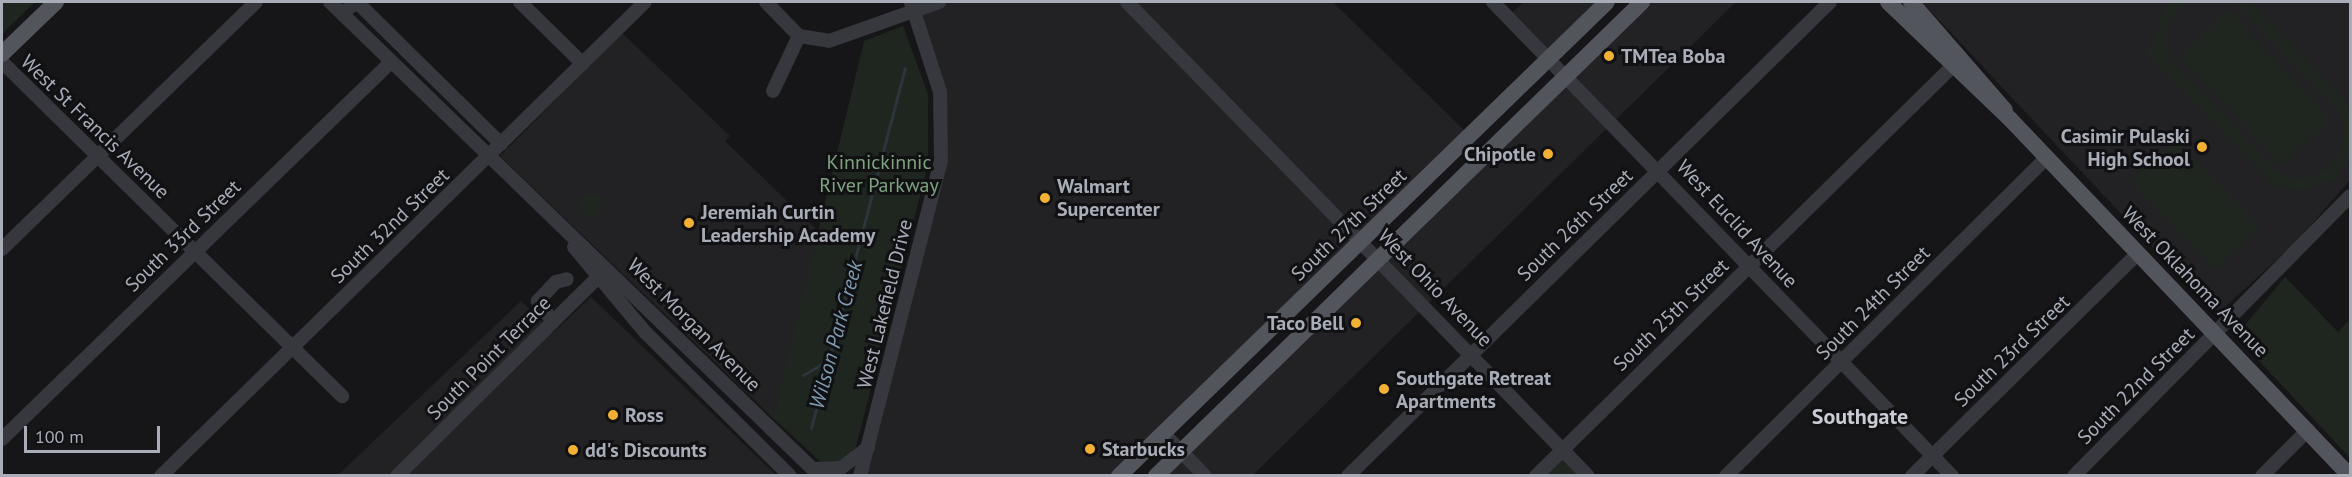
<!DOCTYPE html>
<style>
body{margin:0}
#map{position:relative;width:2352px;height:477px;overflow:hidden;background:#161618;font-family:"PT Sans",sans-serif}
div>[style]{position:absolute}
.built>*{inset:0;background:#222225}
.green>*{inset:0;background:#1e261f;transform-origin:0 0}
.round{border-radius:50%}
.stream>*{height:3px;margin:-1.5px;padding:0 1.5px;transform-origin:1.5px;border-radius:1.5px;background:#2c353c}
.minor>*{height:14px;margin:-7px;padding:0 7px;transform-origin:7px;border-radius:7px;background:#37383d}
.major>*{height:16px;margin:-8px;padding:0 8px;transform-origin:8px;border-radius:8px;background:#53555c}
.dots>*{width:16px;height:16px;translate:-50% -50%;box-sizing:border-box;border:3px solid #111113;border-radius:50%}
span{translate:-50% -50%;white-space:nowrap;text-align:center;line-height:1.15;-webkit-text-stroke:6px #111113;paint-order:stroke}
.poi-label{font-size:20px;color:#a8adb8;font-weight:700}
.left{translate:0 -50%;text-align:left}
.right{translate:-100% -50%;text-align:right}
.street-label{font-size:20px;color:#a8adb8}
.park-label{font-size:20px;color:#7fa381}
.water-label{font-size:21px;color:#7f9bb3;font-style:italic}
.quarter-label{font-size:22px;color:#c9ccd4;font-weight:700}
.frame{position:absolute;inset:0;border:3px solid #a8adb8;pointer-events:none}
.scale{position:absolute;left:24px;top:426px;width:136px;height:27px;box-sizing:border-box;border:3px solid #a8adb8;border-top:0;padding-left:8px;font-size:18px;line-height:21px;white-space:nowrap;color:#a8adb8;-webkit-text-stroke:4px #111113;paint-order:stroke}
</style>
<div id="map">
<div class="built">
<i style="clip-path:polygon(939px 2px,1333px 2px,1470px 136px,1119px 475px,864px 476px,944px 124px,913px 12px)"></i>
<i style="clip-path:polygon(1524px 2px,1607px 2px,1550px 56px,1508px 16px)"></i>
<i style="clip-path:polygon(1642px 2px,1736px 2px,1253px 475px,1157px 476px)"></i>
<i style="clip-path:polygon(1922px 2px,2350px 2px,2350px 180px,2296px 242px,2216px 315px)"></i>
<i style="clip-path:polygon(622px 33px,730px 136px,725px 141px,820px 233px,773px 418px,500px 156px)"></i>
<i style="clip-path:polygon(591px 297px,776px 475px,337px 476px,521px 301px,553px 333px)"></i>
</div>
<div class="green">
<i style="clip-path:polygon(2px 2px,35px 2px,2px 34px)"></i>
<i style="clip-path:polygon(2185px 2px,2167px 24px,2169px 57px,2280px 174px,2305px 179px,2329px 168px,2341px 153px,2344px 126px,2335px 107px,2233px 2px,2250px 2px,2343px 98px,2350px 111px,2350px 160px,2334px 180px,2301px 191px,2273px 184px,2145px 52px,2153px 44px,2166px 3px)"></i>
<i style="left:2229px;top:10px;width:150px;height:68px;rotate:47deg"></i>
<i style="clip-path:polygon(903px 26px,928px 94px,928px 164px,856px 447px,840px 464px,822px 463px,773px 418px,864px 41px)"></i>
<i style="left:2175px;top:139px;width:122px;height:62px;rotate:46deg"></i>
<i class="round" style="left:579px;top:193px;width:24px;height:24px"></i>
<i style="clip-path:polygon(2285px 277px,2338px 332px,2350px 319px,2350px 458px,2236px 336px)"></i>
<i style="clip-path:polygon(1563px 458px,1580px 476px,1545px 476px)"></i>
</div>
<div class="stream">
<i style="left:803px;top:375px;width:30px;rotate:-30deg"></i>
<i style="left:811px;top:428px;width:372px;rotate:-75.4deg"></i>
</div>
<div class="minor">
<i style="left:330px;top:2px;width:682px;rotate:44.05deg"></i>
<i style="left:520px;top:2px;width:88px;rotate:44.5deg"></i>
<i style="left:766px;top:2px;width:47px;rotate:45.9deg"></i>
<i style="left:799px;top:36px;width:30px;rotate:9deg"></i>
<i style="left:829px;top:41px;width:117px;rotate:-19.5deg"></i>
<i style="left:1127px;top:2px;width:661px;rotate:45.8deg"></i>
<i style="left:1493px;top:2px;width:660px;rotate:45.92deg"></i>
<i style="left:343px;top:14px;width:14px;rotate:-45deg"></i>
<i style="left:353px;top:4px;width:7px;rotate:8deg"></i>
<i style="left:360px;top:5px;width:198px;rotate:44.6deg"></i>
<i style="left:2px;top:62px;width:477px;rotate:44.5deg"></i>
<i style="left:773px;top:91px;width:61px;rotate:-64.7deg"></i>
<i style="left:574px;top:247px;width:111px;rotate:50.1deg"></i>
<i style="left:645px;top:332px;width:204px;rotate:44.8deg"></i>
<i style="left:2px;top:249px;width:354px;rotate:-44.2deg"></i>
<i style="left:553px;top:322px;width:26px;rotate:-126deg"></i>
<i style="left:538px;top:301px;width:26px;rotate:-47deg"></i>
<i style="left:556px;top:282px;width:11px;rotate:-15deg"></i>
<i style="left:1163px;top:433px;width:60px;rotate:45.7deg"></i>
<i style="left:2px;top:439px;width:542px;rotate:-44.1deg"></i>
<i style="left:813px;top:469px;width:28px;rotate:-2deg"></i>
<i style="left:841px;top:468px;width:34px;rotate:-37deg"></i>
<i style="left:161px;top:476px;width:677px;rotate:-44.4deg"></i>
<i style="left:397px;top:476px;width:293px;rotate:-44.7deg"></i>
<i style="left:860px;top:476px;width:325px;rotate:-75.6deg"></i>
<i style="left:941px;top:161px;width:69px;rotate:-90.8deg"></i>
<i style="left:940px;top:92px;width:95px;rotate:-107.9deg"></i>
<i style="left:1348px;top:476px;width:676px;rotate:-44.52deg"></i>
<i style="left:1536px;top:476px;width:596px;rotate:-44.52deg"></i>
<i style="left:1726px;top:476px;width:453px;rotate:-44.8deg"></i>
<i style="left:1912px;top:476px;width:317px;rotate:-44.6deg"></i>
<i style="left:2074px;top:476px;width:393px;rotate:-45.4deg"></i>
<i style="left:2262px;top:476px;width:65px;rotate:-45deg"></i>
</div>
<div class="major">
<i style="left:1888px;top:2px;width:169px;rotate:43.8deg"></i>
<i style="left:2010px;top:119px;width:493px;rotate:46.4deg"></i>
<i style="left:1911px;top:2px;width:143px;rotate:49deg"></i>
<i style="left:2px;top:54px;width:75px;rotate:-43.9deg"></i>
<i style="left:1119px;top:476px;width:680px;rotate:-44.17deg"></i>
<i style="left:1156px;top:476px;width:679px;rotate:-44.28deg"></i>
</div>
<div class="dots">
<i style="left:1609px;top:56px;background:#f2b134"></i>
<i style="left:2202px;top:147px;background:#f2b134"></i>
<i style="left:1548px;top:154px;background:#f2b134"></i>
<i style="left:1045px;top:198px;background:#f2b134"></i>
<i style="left:689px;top:223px;background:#f2b134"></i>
<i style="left:1356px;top:323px;background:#f2b134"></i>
<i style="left:1384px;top:389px;background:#f2b134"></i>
<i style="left:613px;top:415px;background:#f2b134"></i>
<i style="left:1090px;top:449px;background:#f2b134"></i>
<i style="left:573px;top:450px;background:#f2b134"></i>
</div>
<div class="poi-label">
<span class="left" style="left:1621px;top:56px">TMTea Boba</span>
<span class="right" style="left:2190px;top:148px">Casimir Pulaski<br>High School</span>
<span class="right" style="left:1536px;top:154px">Chipotle</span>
<span class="left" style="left:1057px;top:198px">Walmart<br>Supercenter</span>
<span class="left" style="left:701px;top:224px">Jeremiah Curtin<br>Leadership Academy</span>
<span class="right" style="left:1344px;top:323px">Taco Bell</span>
<span class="left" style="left:1396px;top:390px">Southgate Retreat<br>Apartments</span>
<span class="left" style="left:625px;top:415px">Ross</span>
<span class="left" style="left:1102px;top:449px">Starbucks</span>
<span class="left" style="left:585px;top:450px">dd's Discounts</span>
</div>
<div class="street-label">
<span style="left:95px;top:127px;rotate:44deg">West St Francis Avenue</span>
<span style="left:1737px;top:224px;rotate:47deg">West Euclid Avenue</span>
<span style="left:1349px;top:225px;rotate:-44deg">South 27th Street</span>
<span style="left:1575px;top:225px;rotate:-44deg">South 26th Street</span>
<span style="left:390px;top:226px;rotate:-44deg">South 32nd Street</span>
<span style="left:183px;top:236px;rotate:-44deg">South 33rd Street</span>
<span style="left:2195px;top:282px;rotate:46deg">West Oklahoma Avenue</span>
<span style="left:1435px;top:288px;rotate:46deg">West Ohio Avenue</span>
<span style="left:1873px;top:303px;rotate:-45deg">South 24th Street</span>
<span style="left:885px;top:304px;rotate:-76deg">West Lakefield Drive</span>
<span style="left:1671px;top:315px;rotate:-44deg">South 25th Street</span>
<span style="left:694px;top:325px;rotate:45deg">West Morgan Avenue</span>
<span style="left:2012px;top:351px;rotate:-44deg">South 23rd Street</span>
<span style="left:489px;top:358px;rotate:-45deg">South Point Terrace</span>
<span style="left:2136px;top:386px;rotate:-45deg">South 22nd Street</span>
</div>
<div class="park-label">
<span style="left:879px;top:174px">Kinnickinnic<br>River Parkway</span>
</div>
<div class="water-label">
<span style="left:836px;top:335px;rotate:-75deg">Wilson Park Creek</span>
</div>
<div class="quarter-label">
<span style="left:1860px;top:417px">Southgate</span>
</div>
<div class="frame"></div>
<div class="scale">100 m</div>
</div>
